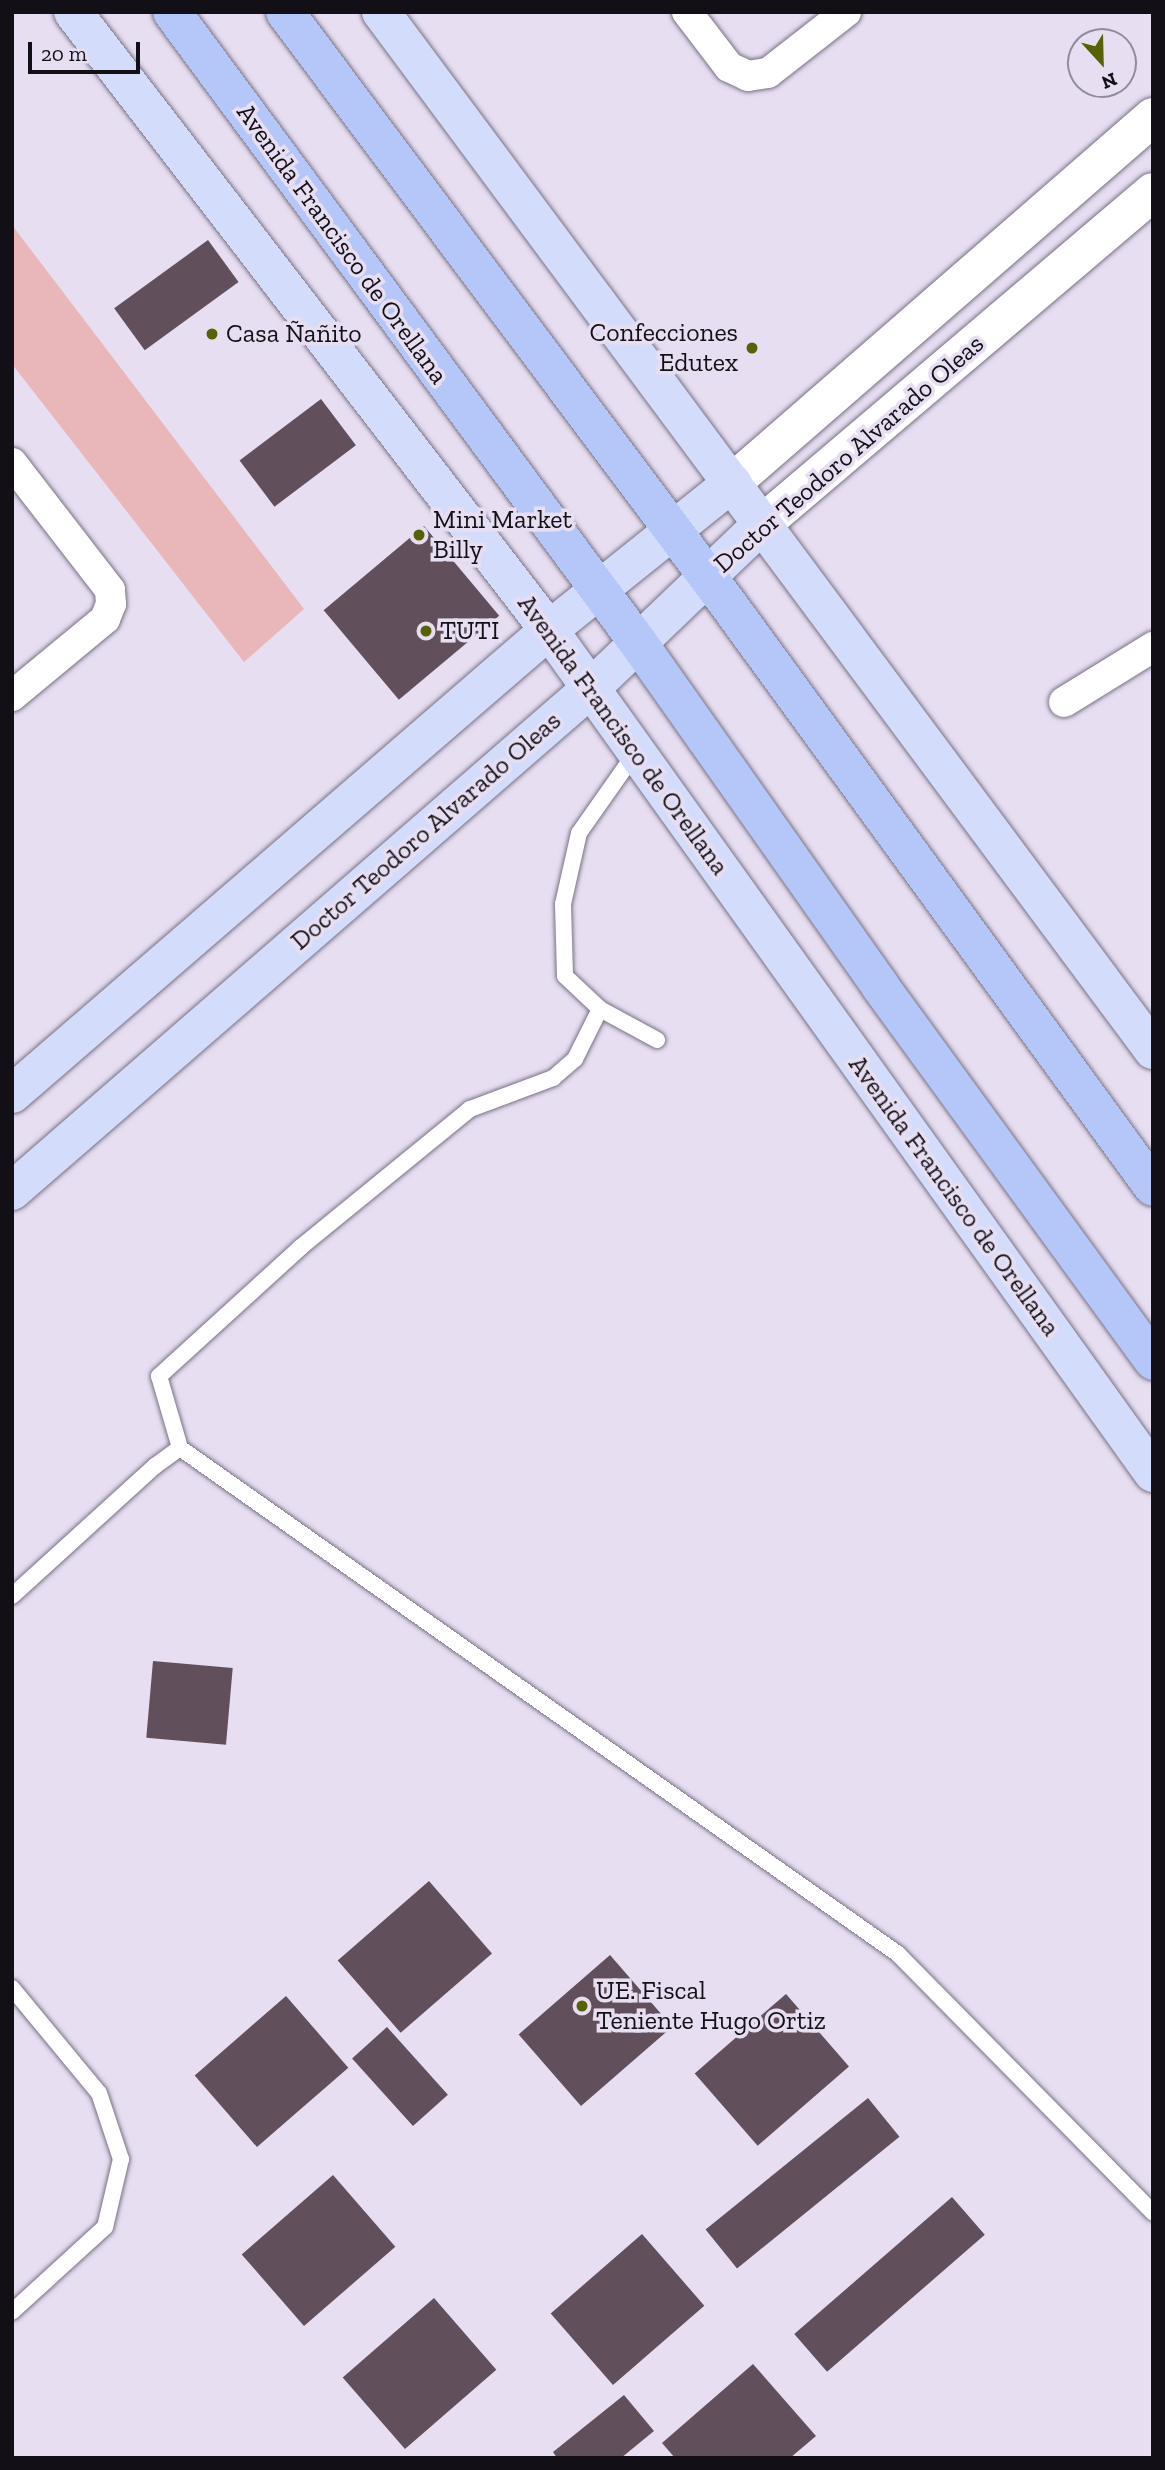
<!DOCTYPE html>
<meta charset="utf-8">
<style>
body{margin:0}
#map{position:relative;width:1165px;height:2470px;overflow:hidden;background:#e7def2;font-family:"Zilla Slab",serif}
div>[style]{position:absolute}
.green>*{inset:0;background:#e9b6ba}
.building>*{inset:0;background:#61505b;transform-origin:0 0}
.roads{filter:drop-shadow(0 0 2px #797183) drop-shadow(0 0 2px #797183)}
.lane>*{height:16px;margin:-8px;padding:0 8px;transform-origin:8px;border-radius:8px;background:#fff}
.street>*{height:30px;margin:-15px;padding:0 15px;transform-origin:15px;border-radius:15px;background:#fff}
.secondary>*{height:38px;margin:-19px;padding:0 19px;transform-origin:19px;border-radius:19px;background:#fff}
.primary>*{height:38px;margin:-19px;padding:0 19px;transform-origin:19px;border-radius:19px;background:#d3ddfb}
.highway>*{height:38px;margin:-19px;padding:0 19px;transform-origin:19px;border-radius:19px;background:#b5c6f9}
.dots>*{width:19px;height:19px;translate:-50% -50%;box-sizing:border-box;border:4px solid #e7def2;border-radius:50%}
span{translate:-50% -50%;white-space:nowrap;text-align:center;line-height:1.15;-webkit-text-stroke:7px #e7def2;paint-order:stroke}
.street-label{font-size:26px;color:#121016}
.poi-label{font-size:26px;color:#121016}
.right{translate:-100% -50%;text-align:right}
.left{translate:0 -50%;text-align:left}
.frame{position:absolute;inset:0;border:14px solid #121016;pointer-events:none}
.north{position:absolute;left:1067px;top:28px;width:70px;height:70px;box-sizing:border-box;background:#e7def2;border:2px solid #928c9a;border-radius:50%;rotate:158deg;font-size:19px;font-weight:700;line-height:28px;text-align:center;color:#121016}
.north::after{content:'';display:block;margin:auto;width:24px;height:32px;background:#566204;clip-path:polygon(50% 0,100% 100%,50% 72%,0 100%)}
.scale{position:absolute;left:28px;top:42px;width:112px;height:32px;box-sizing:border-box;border:4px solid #121016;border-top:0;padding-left:9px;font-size:21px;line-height:24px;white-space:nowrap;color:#121016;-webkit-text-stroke:5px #e7def2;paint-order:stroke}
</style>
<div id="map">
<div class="green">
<i style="clip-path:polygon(12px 225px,304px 609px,244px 662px,12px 364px)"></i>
</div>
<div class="building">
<i style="left:208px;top:240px;width:52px;height:116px;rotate:54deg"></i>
<i style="left:321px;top:399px;width:58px;height:102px;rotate:53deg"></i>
<i style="left:424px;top:526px;width:117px;height:131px;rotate:50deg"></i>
<i style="left:153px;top:1661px;width:80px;height:77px;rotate:5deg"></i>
<i style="left:429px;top:1881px;width:96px;height:121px;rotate:49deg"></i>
<i style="left:610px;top:1955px;width:95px;height:121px;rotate:49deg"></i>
<i style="left:786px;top:1994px;width:96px;height:121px;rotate:49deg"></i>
<i style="left:286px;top:1996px;width:95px;height:121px;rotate:49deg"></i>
<i style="left:387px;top:2027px;width:91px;height:47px;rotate:48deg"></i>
<i style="left:868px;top:2098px;width:50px;height:209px;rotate:51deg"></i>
<i style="left:333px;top:2175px;width:95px;height:121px;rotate:49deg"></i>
<i style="left:952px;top:2197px;width:50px;height:209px;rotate:49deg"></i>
<i style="left:642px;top:2234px;width:95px;height:121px;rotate:49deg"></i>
<i style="left:434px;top:2298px;width:95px;height:121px;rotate:49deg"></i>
<i style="clip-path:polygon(753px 2364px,816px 2436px,790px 2458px,675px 2458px,662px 2443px)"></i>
<i style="clip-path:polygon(624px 2395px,654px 2431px,621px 2458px,557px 2458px,553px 2452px)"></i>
</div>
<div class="roads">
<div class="lane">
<i style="left:636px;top:752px;width:99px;rotate:125.1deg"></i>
<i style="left:579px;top:833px;width:73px;rotate:102.7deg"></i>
<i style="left:563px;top:904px;width:72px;rotate:88.4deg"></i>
<i style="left:565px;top:976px;width:48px;rotate:43.3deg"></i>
<i style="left:600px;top:1009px;width:65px;rotate:28.5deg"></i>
<i style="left:600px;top:1009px;width:56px;rotate:116.6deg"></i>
<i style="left:575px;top:1059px;width:29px;rotate:139deg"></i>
<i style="left:553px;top:1078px;width:89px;rotate:159.5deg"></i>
<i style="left:470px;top:1109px;width:218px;rotate:140.8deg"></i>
<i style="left:301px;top:1247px;width:192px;rotate:137.7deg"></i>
<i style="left:159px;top:1376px;width:75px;rotate:73.7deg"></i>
<i style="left:180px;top:1448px;width:878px;rotate:35.17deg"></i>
<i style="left:898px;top:1954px;width:363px;rotate:45.4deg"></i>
<i style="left:12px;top:1596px;width:193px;rotate:-42.3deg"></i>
<i style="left:155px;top:1466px;width:31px;rotate:-36deg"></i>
<i style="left:12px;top:1988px;width:136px;rotate:50.4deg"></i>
<i style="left:99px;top:2093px;width:70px;rotate:71.6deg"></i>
<i style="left:121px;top:2159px;width:70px;rotate:103.2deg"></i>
<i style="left:105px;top:2227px;width:126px;rotate:137.6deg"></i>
</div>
<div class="street">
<i style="left:687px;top:12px;width:69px;rotate:52.6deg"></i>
<i style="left:729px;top:67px;width:21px;rotate:25deg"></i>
<i style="left:748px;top:76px;width:20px;rotate:-9deg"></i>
<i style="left:768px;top:73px;width:99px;rotate:-38deg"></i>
<i style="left:12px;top:463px;width:160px;rotate:52.3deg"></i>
<i style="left:110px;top:590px;width:14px;rotate:86deg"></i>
<i style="left:111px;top:604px;width:16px;rotate:112deg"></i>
<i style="left:105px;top:619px;width:121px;rotate:140.4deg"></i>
<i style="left:1064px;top:702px;width:105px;rotate:-31.7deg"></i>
</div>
<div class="secondary">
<i style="left:732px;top:483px;width:558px;rotate:-41deg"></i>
<i style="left:761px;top:525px;width:514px;rotate:-40.35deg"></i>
</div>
<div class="primary">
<i style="left:73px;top:12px;width:780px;rotate:52.4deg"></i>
<i style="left:549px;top:630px;width:1037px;rotate:54.38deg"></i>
<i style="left:381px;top:12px;width:1294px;rotate:53.36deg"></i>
<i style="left:12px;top:1094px;width:710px;rotate:-40.83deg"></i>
<i style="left:549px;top:630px;width:235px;rotate:-38.8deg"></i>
<i style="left:12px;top:1191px;width:766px;rotate:-40.97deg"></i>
<i style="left:590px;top:689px;width:237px;rotate:-43.8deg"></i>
</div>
<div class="highway">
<i style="left:172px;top:12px;width:782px;rotate:53.53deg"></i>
<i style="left:637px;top:641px;width:422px;rotate:54.8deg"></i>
<i style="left:880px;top:986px;width:464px;rotate:53.9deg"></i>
<i style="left:285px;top:12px;width:739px;rotate:53.19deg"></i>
<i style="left:728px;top:604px;width:721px;rotate:53.91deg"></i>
</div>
</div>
<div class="dots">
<i style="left:212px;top:334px;background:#566204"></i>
<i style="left:752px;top:348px;background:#566204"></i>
<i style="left:419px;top:535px;background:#566204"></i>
<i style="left:426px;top:631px;background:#566204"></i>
<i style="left:582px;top:2006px;background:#566204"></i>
</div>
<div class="street-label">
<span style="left:342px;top:244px;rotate:54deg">Avenida Francisco de Orellana</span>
<span style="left:849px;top:454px;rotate:-41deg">Doctor Teodoro Alvarado Oleas</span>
<span style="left:623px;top:735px;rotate:54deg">Avenida Francisco de Orellana</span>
<span style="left:426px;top:831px;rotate:-41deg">Doctor Teodoro Alvarado Oleas</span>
<span style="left:954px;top:1196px;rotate:54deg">Avenida Francisco de Orellana</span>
</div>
<div class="poi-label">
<span class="right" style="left:738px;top:348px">Confecciones<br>Edutex</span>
<span class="left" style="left:226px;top:334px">Casa Ñañito</span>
<span class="left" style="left:433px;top:535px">Mini Market<br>Billy</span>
<span class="left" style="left:440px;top:631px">TUTI</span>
<span class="left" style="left:596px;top:2006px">UE. Fiscal<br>Teniente Hugo Ortiz</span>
</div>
<div class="frame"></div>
<div class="north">N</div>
<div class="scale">20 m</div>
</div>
